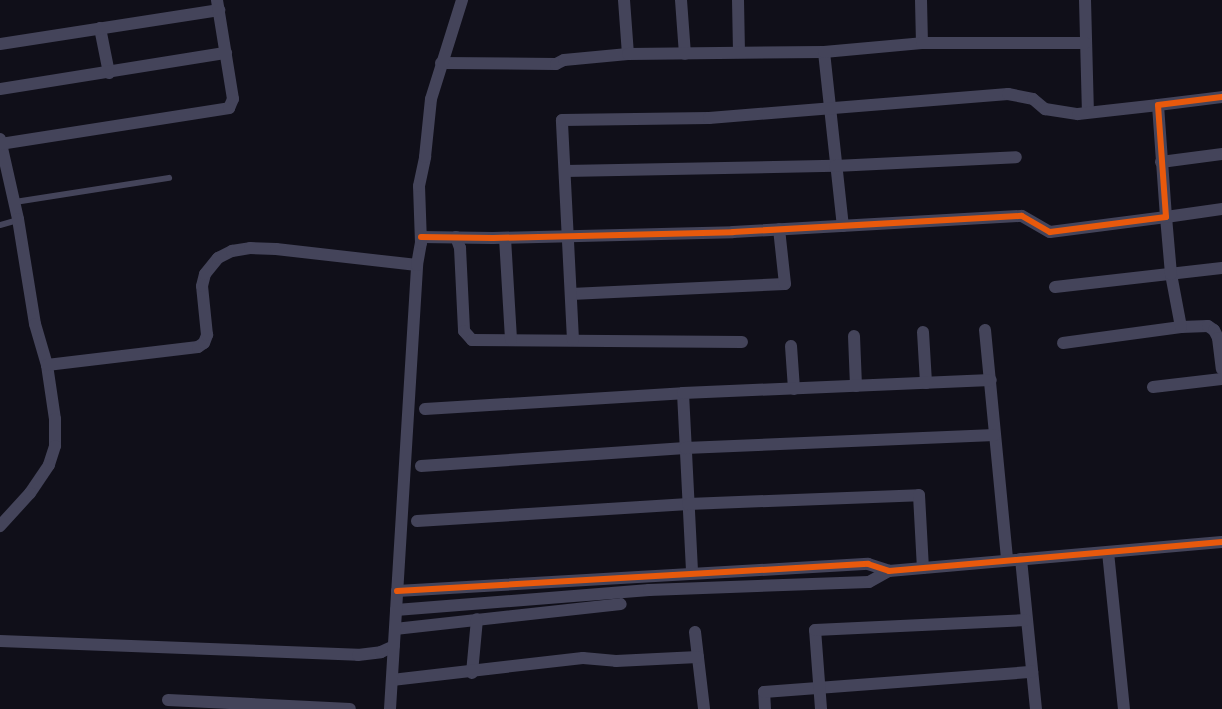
<!DOCTYPE html>
<style>
body{margin:0}
#map{position:relative;width:1222px;height:709px;overflow:hidden;background:#100f19;font-family:"PT Sans",sans-serif}
div>[style]{position:absolute}
.lane>*{height:6px;margin:-3px;padding:0 3px;transform-origin:3px;border-radius:3px;background:#44445a}
.street>*{height:12px;margin:-6px;padding:0 6px;transform-origin:6px;border-radius:6px;background:#44445a}
.cycleway>*{height:6px;margin:-3px;padding:0 3px;transform-origin:3px;border-radius:3px;background:#e8590c}
span{translate:-50% -50%;white-space:nowrap;text-align:center;line-height:1.15;-webkit-text-stroke:5px #0d0b1d;paint-order:stroke}
</style>
<div id="map">
<div class="lane">
<i style="left:15px;top:202px;width:156px;rotate:-8.9deg"></i>
<i style="left:0;top:225px;width:19px;rotate:-16deg"></i>
</div>
<div class="street">
<i style="left:624px;top:0;width:54px;rotate:85.8deg"></i>
<i style="left:681px;top:0;width:54px;rotate:85.8deg"></i>
<i style="left:738px;top:0;width:52px;rotate:88.9deg"></i>
<i style="left:921px;top:0;width:43px;rotate:88.7deg"></i>
<i style="left:1085px;top:0;width:112px;rotate:88.5deg"></i>
<i style="left:100px;top:28px;width:46px;rotate:78.7deg"></i>
<i style="left:0;top:44px;width:222px;rotate:-8.8deg"></i>
<i style="left:824px;top:52px;width:175px;rotate:83.8deg"></i>
<i style="left:441px;top:63px;width:115px;rotate:0.5deg"></i>
<i style="left:556px;top:64px;width:9px;rotate:-27deg"></i>
<i style="left:564px;top:60px;width:64px;rotate:-5.4deg"></i>
<i style="left:628px;top:54px;width:196px;rotate:-0.6deg"></i>
<i style="left:824px;top:52px;width:98px;rotate:-5.2deg"></i>
<i style="left:922px;top:43px;width:163px"></i>
<i style="left:0;top:89px;width:229px;rotate:-9.1deg"></i>
<i style="left:0;top:139px;width:82px;rotate:77.3deg"></i>
<i style="left:18px;top:219px;width:106px;rotate:80.8deg"></i>
<i style="left:35px;top:324px;width:43px;rotate:73.7deg"></i>
<i style="left:47px;top:365px;width:55px;rotate:81.6deg"></i>
<i style="left:55px;top:419px;width:27px;rotate:90deg"></i>
<i style="left:55px;top:446px;width:20px;rotate:108deg"></i>
<i style="left:49px;top:465px;width:34px;rotate:124deg"></i>
<i style="left:30px;top:493px;width:45px;rotate:132.3deg"></i>
<i style="left:0;top:144px;width:232px;rotate:-8.9deg"></i>
<i style="left:229px;top:108px;width:10px;rotate:-66deg"></i>
<i style="left:233px;top:99px;width:100px;rotate:-99.2deg"></i>
<i style="left:1161px;top:162px;width:62px;rotate:-7.5deg"></i>
<i style="left:565px;top:171px;width:270px;rotate:-1.1deg"></i>
<i style="left:835px;top:166px;width:181px;rotate:-2.8deg"></i>
<i style="left:421px;top:237px;width:72px;rotate:0.8deg"></i>
<i style="left:493px;top:238px;width:240px;rotate:-1.4deg"></i>
<i style="left:733px;top:232px;width:289px;rotate:-3.2deg"></i>
<i style="left:1022px;top:216px;width:32px;rotate:30deg"></i>
<i style="left:1050px;top:232px;width:117px;rotate:-7.4deg"></i>
<i style="left:1166px;top:217px;width:112px;rotate:-94.1deg"></i>
<i style="left:1158px;top:105px;width:64px;rotate:-7.1deg"></i>
<i style="left:456px;top:237px;width:12px;rotate:70deg"></i>
<i style="left:460px;top:248px;width:83px;rotate:87.2deg"></i>
<i style="left:464px;top:331px;width:12px;rotate:48deg"></i>
<i style="left:472px;top:340px;width:270px;rotate:0.4deg"></i>
<i style="left:505px;top:238px;width:102px;rotate:86.6deg"></i>
<i style="left:1055px;top:287px;width:168px;rotate:-6.5deg"></i>
<i style="left:571px;top:294px;width:214px;rotate:-2.7deg"></i>
<i style="left:785px;top:284px;width:55px;rotate:-96.2deg"></i>
<i style="left:1181px;top:327px;width:27px;rotate:-2deg"></i>
<i style="left:1208px;top:326px;width:7px;rotate:34deg"></i>
<i style="left:1214px;top:330px;width:9px;rotate:63deg"></i>
<i style="left:1218px;top:338px;width:31px;rotate:83deg"></i>
<i style="left:985px;top:330px;width:231px;rotate:84.5deg"></i>
<i style="left:923px;top:332px;width:51px;rotate:86.6deg"></i>
<i style="left:854px;top:336px;width:50px;rotate:87.7deg"></i>
<i style="left:573px;top:340px;width:220px;rotate:-92.9deg"></i>
<i style="left:562px;top:120px;width:147px;rotate:-0.8deg"></i>
<i style="left:709px;top:118px;width:300px;rotate:-4.6deg"></i>
<i style="left:1008px;top:94px;width:25px;rotate:11deg"></i>
<i style="left:1033px;top:99px;width:16px;rotate:40deg"></i>
<i style="left:1045px;top:109px;width:33px;rotate:9deg"></i>
<i style="left:1078px;top:114px;width:81px;rotate:-6.4deg"></i>
<i style="left:1063px;top:343px;width:119px;rotate:-7.7deg"></i>
<i style="left:1181px;top:327px;width:54px;rotate:-100.7deg"></i>
<i style="left:1171px;top:274px;width:57px;rotate:-95deg"></i>
<i style="left:1166px;top:217px;width:57px;rotate:-8.1deg"></i>
<i style="left:791px;top:346px;width:43px;rotate:86deg"></i>
<i style="left:47px;top:365px;width:152px;rotate:-6.8deg"></i>
<i style="left:198px;top:347px;width:7px;rotate:-34deg"></i>
<i style="left:204px;top:343px;width:9px;rotate:-69deg"></i>
<i style="left:207px;top:335px;width:49px;rotate:-95.8deg"></i>
<i style="left:202px;top:286px;width:12px;rotate:-76deg"></i>
<i style="left:205px;top:274px;width:21px;rotate:-51deg"></i>
<i style="left:218px;top:258px;width:16px;rotate:-27deg"></i>
<i style="left:232px;top:251px;width:18px;rotate:-9deg"></i>
<i style="left:250px;top:248px;width:26px;rotate:2deg"></i>
<i style="left:276px;top:249px;width:142px;rotate:6.5deg"></i>
<i style="left:1153px;top:387px;width:69px;rotate:-6.6deg"></i>
<i style="left:683px;top:393px;width:179px;rotate:87.1deg"></i>
<i style="left:425px;top:409px;width:258px;rotate:-3.5deg"></i>
<i style="left:683px;top:393px;width:308px;rotate:-2.4deg"></i>
<i style="left:421px;top:466px;width:265px;rotate:-3.9deg"></i>
<i style="left:685px;top:448px;width:310px;rotate:-2.4deg"></i>
<i style="left:417px;top:521px;width:272px;rotate:-3.6deg"></i>
<i style="left:688px;top:504px;width:231px;rotate:-2.2deg"></i>
<i style="left:919px;top:495px;width:73px;rotate:86.9deg"></i>
<i style="left:1108px;top:552px;width:158px;rotate:84.2deg"></i>
<i style="left:1021px;top:559px;width:151px;rotate:84.3deg"></i>
<i style="left:397px;top:591px;width:472px;rotate:-3.3deg"></i>
<i style="left:868px;top:564px;width:22px;rotate:18deg"></i>
<i style="left:889px;top:571px;width:334px;rotate:-5deg"></i>
<i style="left:396px;top:610px;width:254px;rotate:-4.5deg"></i>
<i style="left:649px;top:590px;width:220px;rotate:-2.1deg"></i>
<i style="left:869px;top:582px;width:23px;rotate:-29deg"></i>
<i style="left:395px;top:629px;width:227px;rotate:-6.3deg"></i>
<i style="left:695px;top:632px;width:78px;rotate:83.3deg"></i>
<i style="left:0;top:641px;width:358px;rotate:2.2deg"></i>
<i style="left:358px;top:655px;width:23px;rotate:-7deg"></i>
<i style="left:381px;top:652px;width:14px;rotate:-25deg"></i>
<i style="left:472px;top:673px;width:54px;rotate:-84.7deg"></i>
<i style="left:392px;top:680px;width:192px;rotate:-6.6deg"></i>
<i style="left:583px;top:658px;width:33px;rotate:5deg"></i>
<i style="left:616px;top:661px;width:82px;rotate:-2.8deg"></i>
<i style="left:168px;top:700px;width:182px;rotate:2.8deg"></i>
<i style="left:390px;top:709px;width:445px;rotate:-86.5deg"></i>
<i style="left:417px;top:265px;width:22px;rotate:-80deg"></i>
<i style="left:421px;top:243px;width:57px;rotate:-92deg"></i>
<i style="left:419px;top:186px;width:30px;rotate:-78deg"></i>
<i style="left:425px;top:157px;width:58px;rotate:-84.1deg"></i>
<i style="left:431px;top:99px;width:104px;rotate:-72.6deg"></i>
<i style="left:765px;top:709px;width:17px;rotate:-93deg"></i>
<i style="left:764px;top:692px;width:269px;rotate:-4.3deg"></i>
<i style="left:821px;top:709px;width:79px;rotate:-94.3deg"></i>
<i style="left:815px;top:630px;width:211px;rotate:-2.7deg"></i>
</div>
<div class="cycleway">
<i style="left:421px;top:237px;width:72px;rotate:0.8deg"></i>
<i style="left:493px;top:238px;width:240px;rotate:-1.4deg"></i>
<i style="left:733px;top:232px;width:289px;rotate:-3.2deg"></i>
<i style="left:1022px;top:216px;width:32px;rotate:30deg"></i>
<i style="left:1050px;top:232px;width:117px;rotate:-7.4deg"></i>
<i style="left:1166px;top:217px;width:112px;rotate:-94.1deg"></i>
<i style="left:1158px;top:105px;width:64px;rotate:-7.1deg"></i>
<i style="left:397px;top:591px;width:472px;rotate:-3.3deg"></i>
<i style="left:868px;top:564px;width:22px;rotate:18deg"></i>
<i style="left:889px;top:571px;width:334px;rotate:-5deg"></i>
</div>
</div>
